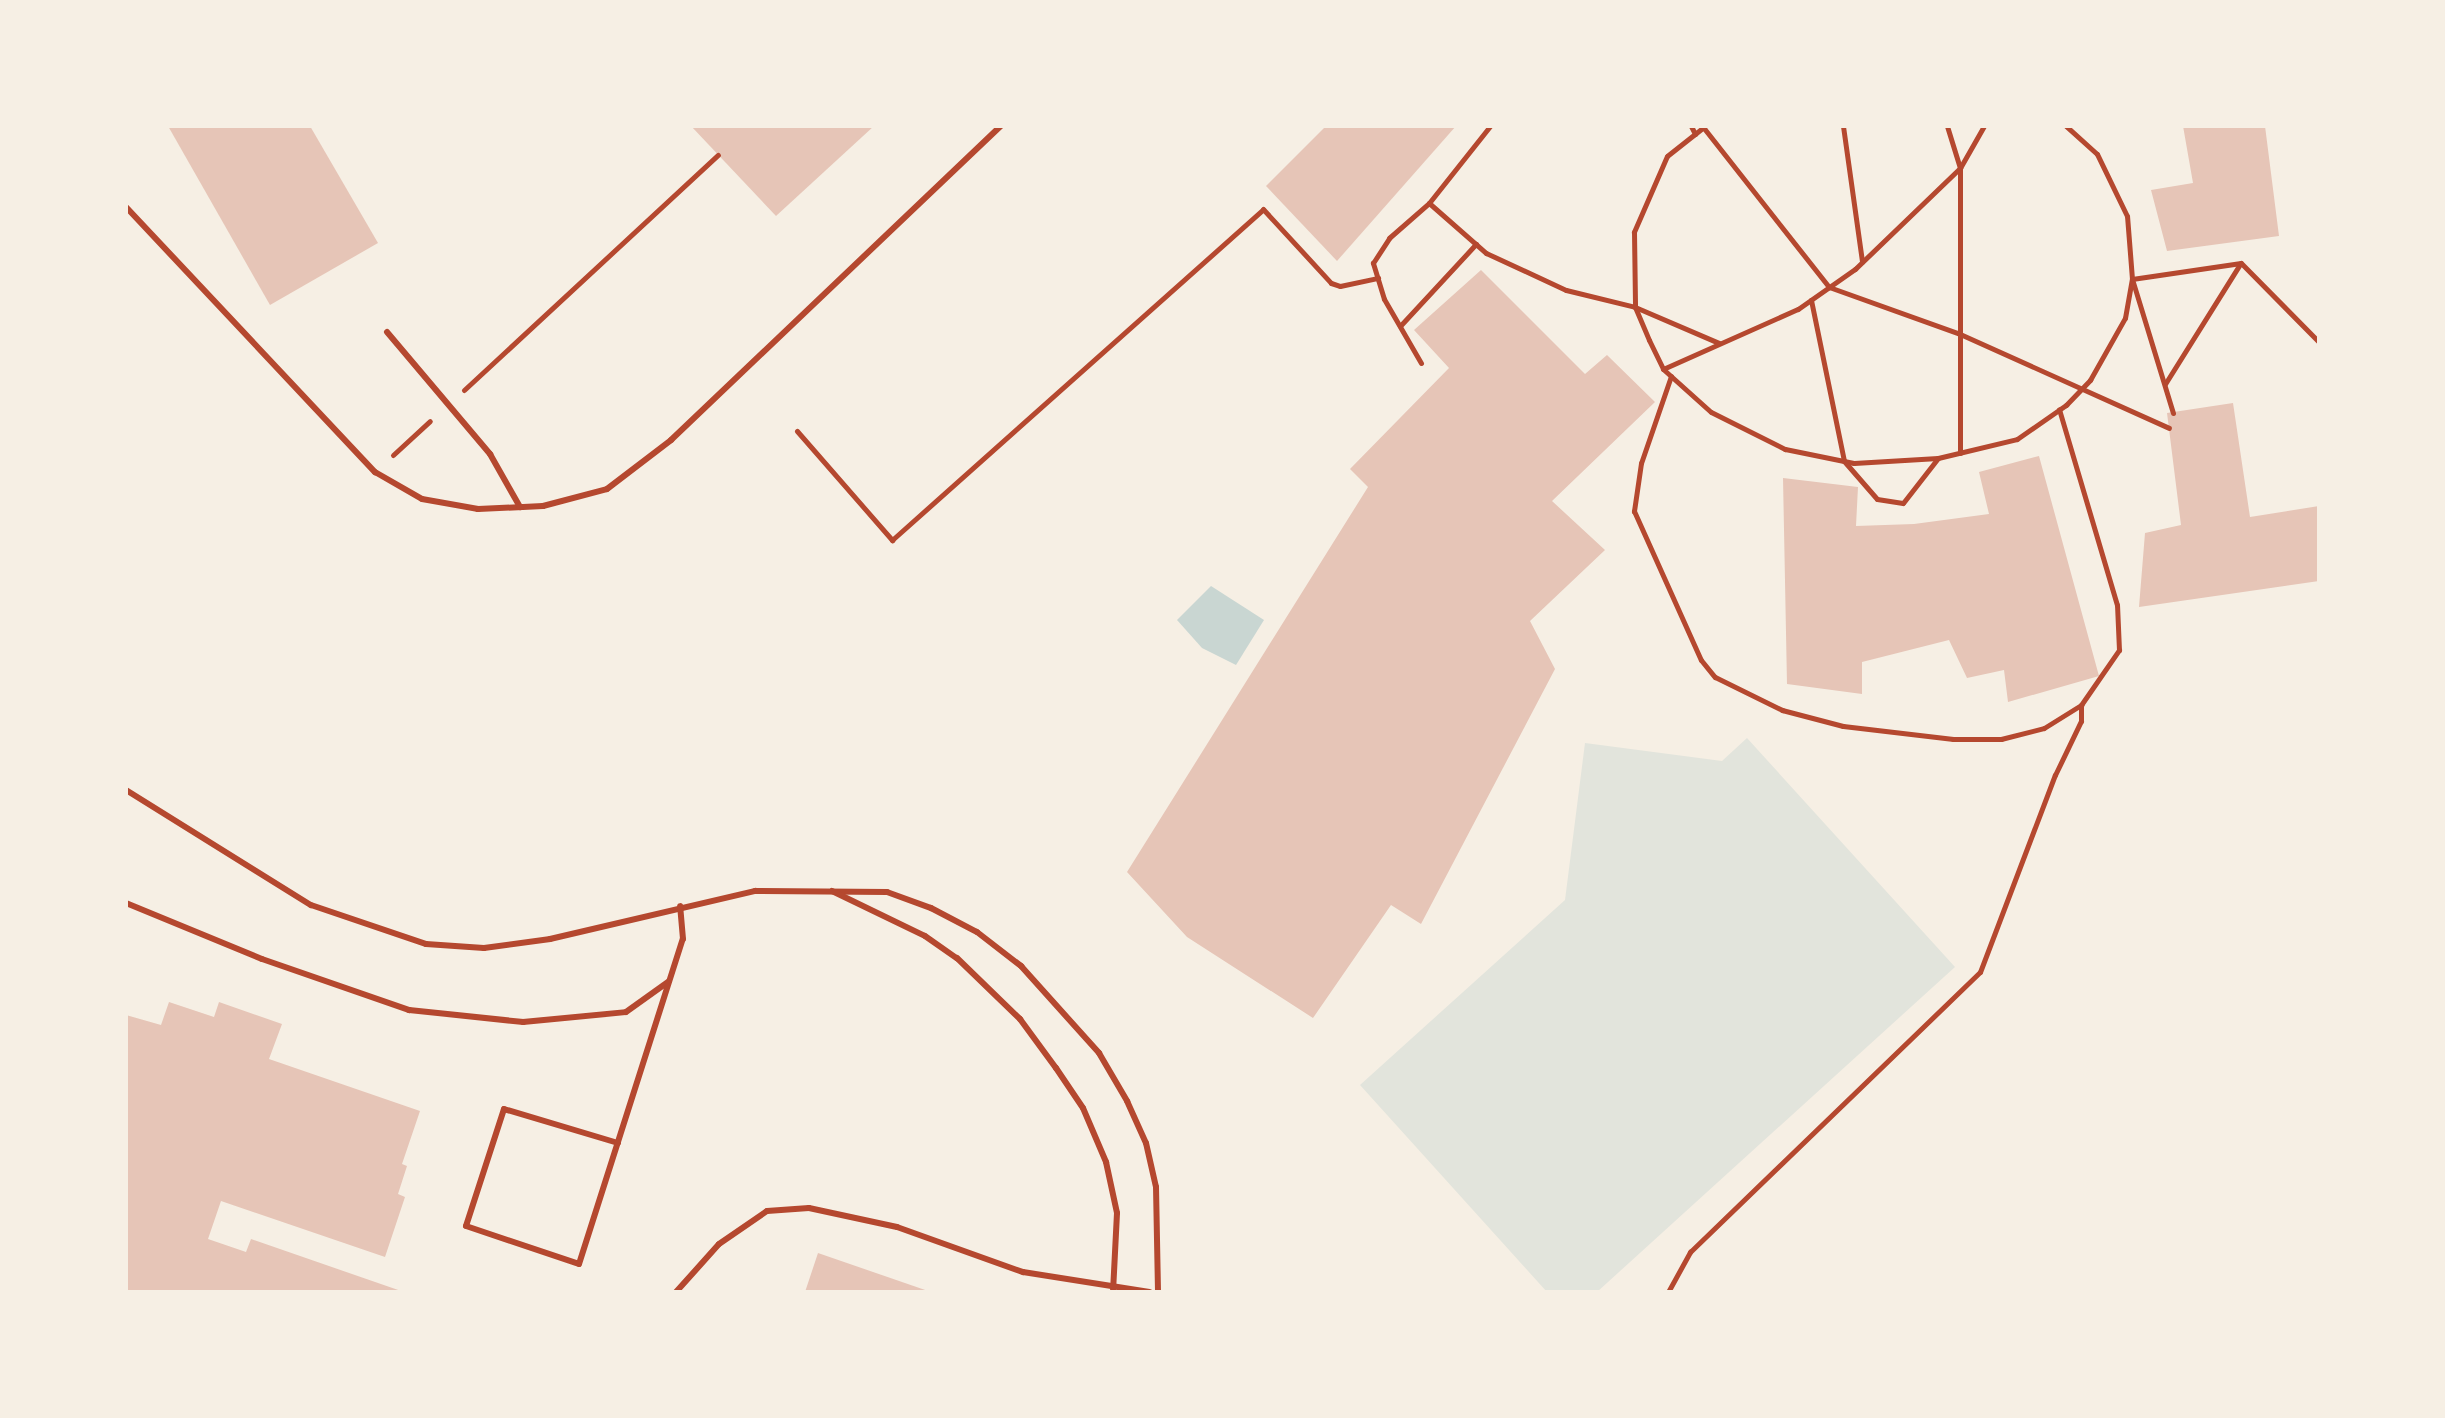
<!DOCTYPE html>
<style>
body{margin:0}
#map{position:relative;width:2445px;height:1418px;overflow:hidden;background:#f6efe4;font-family:Jost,sans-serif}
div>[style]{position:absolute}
.green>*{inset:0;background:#e2e4dc}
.water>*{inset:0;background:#c9d6d2}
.building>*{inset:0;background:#e6c5b7}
.path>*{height:5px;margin:-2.5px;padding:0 2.5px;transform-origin:2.5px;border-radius:2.5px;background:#b5482f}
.service>*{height:6px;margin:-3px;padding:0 3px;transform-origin:3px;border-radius:3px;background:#b5482f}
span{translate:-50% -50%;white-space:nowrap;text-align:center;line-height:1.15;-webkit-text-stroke:7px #f6efe4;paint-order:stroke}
.frame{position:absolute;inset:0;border:128px solid #f6efe4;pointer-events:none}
</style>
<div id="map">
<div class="green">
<i style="clip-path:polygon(1747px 738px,1955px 967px,1597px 1292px,1547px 1292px,1360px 1085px,1565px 900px,1585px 743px,1722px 761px)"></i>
</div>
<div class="water">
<i style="clip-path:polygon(1211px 586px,1264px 620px,1236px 665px,1202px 648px,1177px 620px)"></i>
</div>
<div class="building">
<i style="clip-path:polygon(168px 126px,310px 126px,378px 243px,270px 305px)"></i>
<i style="clip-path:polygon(691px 126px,874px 126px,776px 216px)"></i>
<i style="clip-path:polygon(1326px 126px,1456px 126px,1337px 261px,1266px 186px)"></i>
<i style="clip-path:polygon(2183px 126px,2265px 126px,2279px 236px,2167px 251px,2151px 190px,2193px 183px)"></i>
<i style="clip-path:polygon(1481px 270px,1585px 374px,1607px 355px,1655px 402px,1552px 501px,1605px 550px,1530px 621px,1555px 669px,1421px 924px,1391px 905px,1313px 1018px,1187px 937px,1127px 872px,1368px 487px,1350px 469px,1449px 368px,1414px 330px)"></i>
<i style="clip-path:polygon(2233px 403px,2250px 517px,2319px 506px,2319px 581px,2139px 607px,2145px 533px,2181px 525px,2167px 413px)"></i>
<i style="clip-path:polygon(2039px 456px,2099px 676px,2008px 702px,2004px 670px,1967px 678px,1949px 640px,1862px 662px,1862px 694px,1787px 684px,1783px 478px,1858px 487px,1856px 526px,1914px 524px,1989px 514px,1979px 472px)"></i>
<i style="clip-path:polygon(169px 1002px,214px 1017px,219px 1002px,282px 1024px,269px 1059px,420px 1111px,402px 1164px,407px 1166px,398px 1194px,405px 1197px,385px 1257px,221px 1201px,208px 1239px,246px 1252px,251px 1239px,404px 1292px,126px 1292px,126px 1015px,161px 1025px)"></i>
<i style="clip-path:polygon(818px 1253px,931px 1292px,805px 1292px)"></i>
</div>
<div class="path">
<i style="left:1691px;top:126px;width:9px;rotate:63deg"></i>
<i style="left:1705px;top:126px;width:48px;rotate:141.7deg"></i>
<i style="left:1667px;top:156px;width:83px;rotate:113.5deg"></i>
<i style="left:1634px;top:232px;width:75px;rotate:89.2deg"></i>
<i style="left:1635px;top:307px;width:36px;rotate:67deg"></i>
<i style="left:1649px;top:340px;width:32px;rotate:64deg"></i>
<i style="left:1663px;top:369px;width:64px;rotate:41.9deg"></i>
<i style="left:1711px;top:412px;width:83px;rotate:26.6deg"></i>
<i style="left:1785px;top:449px;width:70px;rotate:11.5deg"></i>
<i style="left:1854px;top:463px;width:84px;rotate:-3.4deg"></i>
<i style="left:1938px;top:458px;width:81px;rotate:-13.5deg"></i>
<i style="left:2017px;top:439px;width:60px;rotate:-34.8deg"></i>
<i style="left:2066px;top:405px;width:35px;rotate:-46deg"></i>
<i style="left:2090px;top:380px;width:71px;rotate:-60.6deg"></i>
<i style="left:2125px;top:318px;width:40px;rotate:-80deg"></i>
<i style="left:2132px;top:279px;width:63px;rotate:-94.5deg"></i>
<i style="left:2127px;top:216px;width:69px;rotate:-115.8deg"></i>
<i style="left:2097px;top:154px;width:42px;rotate:-137.9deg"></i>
<i style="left:1843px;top:126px;width:137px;rotate:82deg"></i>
<i style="left:1703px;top:127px;width:204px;rotate:51.8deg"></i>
<i style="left:1829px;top:287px;width:139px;rotate:19.7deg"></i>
<i style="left:1960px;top:334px;width:229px;rotate:24.2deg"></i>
<i style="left:1429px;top:203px;width:76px;rotate:41.3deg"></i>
<i style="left:1486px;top:253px;width:88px;rotate:24.8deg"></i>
<i style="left:1566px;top:290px;width:71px;rotate:13.8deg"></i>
<i style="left:1635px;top:307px;width:91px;rotate:23.2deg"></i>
<i style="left:1811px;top:300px;width:164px;rotate:78.4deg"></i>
<i style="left:1844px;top:461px;width:50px;rotate:49deg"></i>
<i style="left:1877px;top:499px;width:26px;rotate:9deg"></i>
<i style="left:1903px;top:503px;width:57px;rotate:-52.1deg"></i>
<i style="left:1400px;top:326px;width:112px;rotate:-47.2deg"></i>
<i style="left:1421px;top:363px;width:74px;rotate:-120deg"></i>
<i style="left:1384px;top:299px;width:38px;rotate:-107deg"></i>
<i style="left:1373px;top:263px;width:30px;rotate:-57deg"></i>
<i style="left:1389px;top:238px;width:53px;rotate:-41.2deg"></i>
<i style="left:1429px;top:203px;width:98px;rotate:-51.6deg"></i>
<i style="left:1663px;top:369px;width:148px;rotate:-24deg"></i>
<i style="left:1798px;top:309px;width:70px;rotate:-35.1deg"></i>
<i style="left:1855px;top:269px;width:146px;rotate:-43.9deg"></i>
<i style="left:1960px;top:168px;width:44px;rotate:-107.2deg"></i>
<i style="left:1671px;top:376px;width:92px;rotate:109deg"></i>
<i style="left:1641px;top:463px;width:49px;rotate:98.3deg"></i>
<i style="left:1634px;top:511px;width:163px;rotate:65.8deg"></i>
<i style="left:1701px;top:660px;width:22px;rotate:51deg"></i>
<i style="left:1715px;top:677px;width:75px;rotate:26.2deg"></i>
<i style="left:1782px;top:710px;width:63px;rotate:14.7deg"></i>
<i style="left:1843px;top:726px;width:111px;rotate:6.7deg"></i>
<i style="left:1953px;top:739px;width:48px"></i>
<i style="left:2001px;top:739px;width:44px;rotate:-14.3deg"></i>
<i style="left:2044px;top:728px;width:44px;rotate:-31.9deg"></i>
<i style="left:2165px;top:384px;width:142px;rotate:-58deg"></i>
<i style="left:464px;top:390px;width:346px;rotate:-42.8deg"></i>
<i style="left:2173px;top:413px;width:140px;rotate:-107deg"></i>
<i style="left:2132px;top:279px;width:110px;rotate:-8.4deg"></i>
<i style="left:2241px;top:263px;width:111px;rotate:45.4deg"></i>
<i style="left:797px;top:431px;width:145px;rotate:48.9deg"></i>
<i style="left:892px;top:540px;width:497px;rotate:-41.7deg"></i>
<i style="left:1263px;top:209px;width:100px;rotate:47.4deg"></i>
<i style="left:1331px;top:283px;width:9px;rotate:18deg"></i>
<i style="left:1340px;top:286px;width:39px;rotate:-12deg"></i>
<i style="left:1960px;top:453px;width:285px;rotate:-90deg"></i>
<i style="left:1960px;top:168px;width:48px;rotate:-60.3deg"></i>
<i style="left:393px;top:455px;width:50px;rotate:-42.6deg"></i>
<i style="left:1668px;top:1292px;width:46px;rotate:-61.2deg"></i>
<i style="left:1690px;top:1252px;width:403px;rotate:-44deg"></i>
<i style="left:1980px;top:972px;width:211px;rotate:-69.2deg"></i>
<i style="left:2055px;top:775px;width:60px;rotate:-64.3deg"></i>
<i style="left:2081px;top:721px;width:16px;rotate:-90deg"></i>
<i style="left:2081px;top:705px;width:67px;rotate:-55.4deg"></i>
<i style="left:2119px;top:650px;width:45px;rotate:-92.5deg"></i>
<i style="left:2117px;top:605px;width:204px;rotate:-106.5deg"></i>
</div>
<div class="service">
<i style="left:126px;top:207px;width:364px;rotate:46.8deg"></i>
<i style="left:375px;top:472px;width:54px;rotate:29.9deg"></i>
<i style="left:422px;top:499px;width:57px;rotate:10.1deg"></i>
<i style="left:478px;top:509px;width:65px;rotate:-2.6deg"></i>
<i style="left:543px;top:506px;width:66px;rotate:-14.9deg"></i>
<i style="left:607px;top:489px;width:81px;rotate:-37.4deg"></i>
<i style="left:671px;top:440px;width:456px;rotate:-43.6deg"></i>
<i style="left:387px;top:332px;width:160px;rotate:49.8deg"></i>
<i style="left:490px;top:454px;width:61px;rotate:60.5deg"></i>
<i style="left:126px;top:790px;width:218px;rotate:31.9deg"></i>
<i style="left:311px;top:905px;width:121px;rotate:18.7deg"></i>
<i style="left:426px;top:944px;width:58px;rotate:3.9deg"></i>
<i style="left:484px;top:948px;width:67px;rotate:-7.8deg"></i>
<i style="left:550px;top:939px;width:211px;rotate:-13.2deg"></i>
<i style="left:755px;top:891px;width:132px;rotate:0.4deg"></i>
<i style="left:887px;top:892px;width:47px;rotate:20deg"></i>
<i style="left:931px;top:908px;width:52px;rotate:27.6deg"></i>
<i style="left:977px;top:932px;width:56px;rotate:37.7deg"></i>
<i style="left:1021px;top:966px;width:117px;rotate:48.1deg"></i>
<i style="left:1099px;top:1053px;width:56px;rotate:59.7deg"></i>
<i style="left:1127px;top:1101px;width:46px;rotate:65.7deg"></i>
<i style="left:1146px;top:1143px;width:45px;rotate:77.2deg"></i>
<i style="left:1156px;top:1187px;width:105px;rotate:88.9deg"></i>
<i style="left:832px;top:891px;width:103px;rotate:25.8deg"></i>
<i style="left:925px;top:936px;width:39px;rotate:35deg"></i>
<i style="left:957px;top:958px;width:88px;rotate:44.1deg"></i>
<i style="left:1020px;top:1019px;width:61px;rotate:53.7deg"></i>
<i style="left:1056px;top:1068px;width:48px;rotate:56deg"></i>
<i style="left:1083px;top:1108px;width:59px;rotate:66.9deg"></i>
<i style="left:1106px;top:1162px;width:52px;rotate:77.8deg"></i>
<i style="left:1117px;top:1213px;width:79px;rotate:92.9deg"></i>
<i style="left:126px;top:903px;width:147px;rotate:22.4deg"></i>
<i style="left:262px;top:959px;width:156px;rotate:19.1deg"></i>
<i style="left:409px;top:1010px;width:115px;rotate:6deg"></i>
<i style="left:523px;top:1022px;width:103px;rotate:-5.5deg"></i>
<i style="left:626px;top:1012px;width:52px;rotate:-35.5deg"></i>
<i style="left:618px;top:1143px;width:119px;rotate:-163.4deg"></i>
<i style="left:504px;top:1109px;width:123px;rotate:108deg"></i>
<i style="left:466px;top:1226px;width:119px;rotate:18.6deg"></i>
<i style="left:579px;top:1264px;width:341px;rotate:-72.3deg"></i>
<i style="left:683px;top:939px;width:33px;rotate:-95deg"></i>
<i style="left:676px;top:1292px;width:64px;rotate:-48.1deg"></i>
<i style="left:719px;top:1244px;width:58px;rotate:-34.5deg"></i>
<i style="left:767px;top:1211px;width:42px;rotate:-4.1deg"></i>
<i style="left:809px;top:1208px;width:90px;rotate:12.2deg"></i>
<i style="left:897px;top:1227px;width:134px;rotate:19.7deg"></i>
<i style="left:1023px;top:1272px;width:128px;rotate:9deg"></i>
</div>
<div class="frame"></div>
</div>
